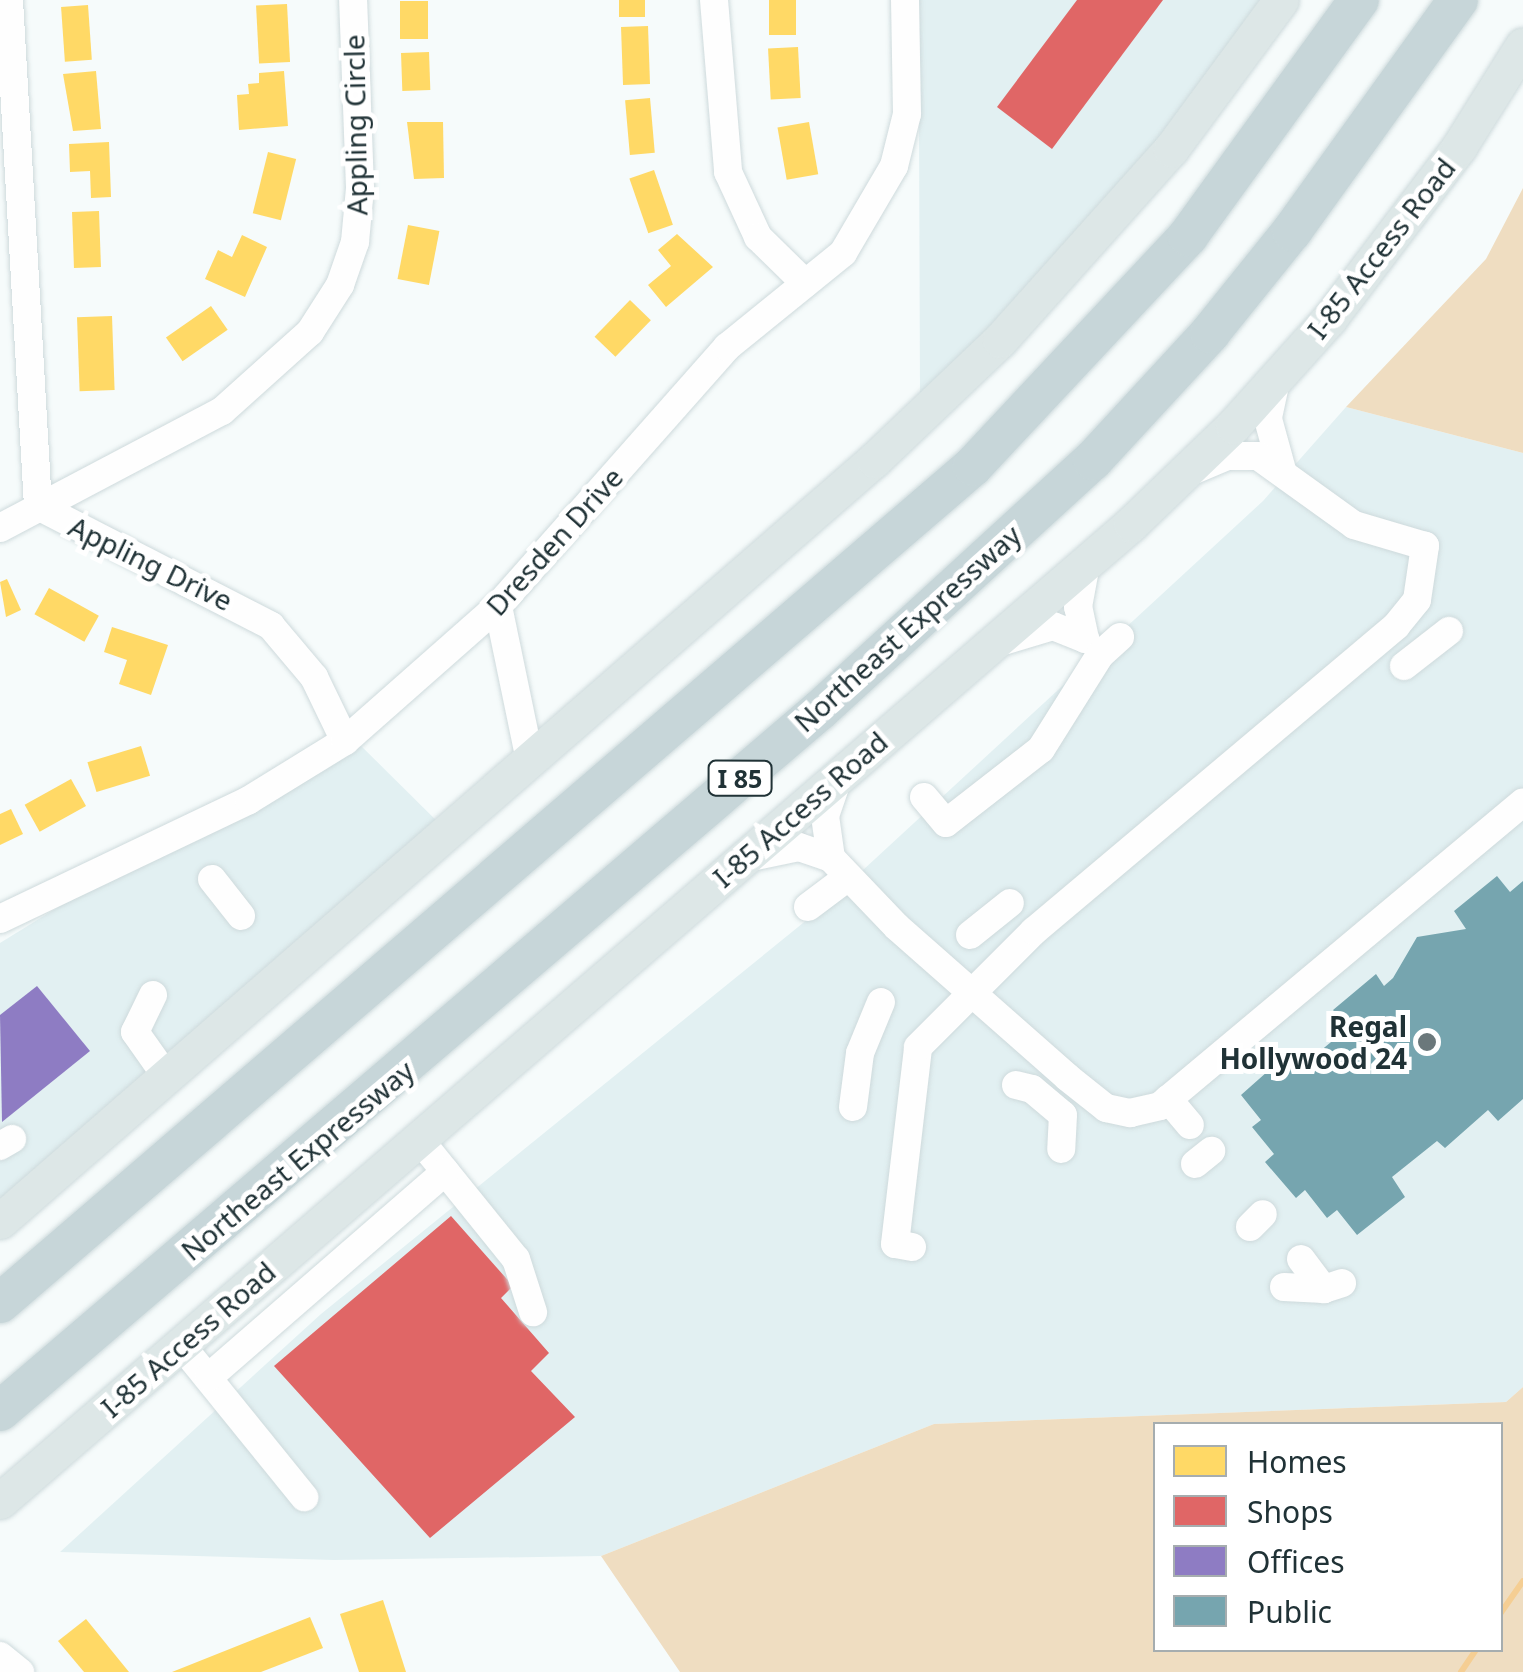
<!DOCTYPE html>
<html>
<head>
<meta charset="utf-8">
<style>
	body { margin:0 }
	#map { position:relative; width:1523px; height:1672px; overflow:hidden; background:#f6fbfb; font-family:"Noto Sans",sans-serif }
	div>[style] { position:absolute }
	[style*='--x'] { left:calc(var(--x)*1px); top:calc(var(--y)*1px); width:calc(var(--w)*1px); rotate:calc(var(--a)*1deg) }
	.built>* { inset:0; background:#e2f0f2 }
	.green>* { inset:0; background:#efddc1 }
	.homes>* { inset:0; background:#ffd966; transform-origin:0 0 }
	.shops>* { inset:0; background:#e06666 }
	.offices>* { inset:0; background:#8e7cc3 }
	.public>* { inset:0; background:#76a5af }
	.stream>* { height:6px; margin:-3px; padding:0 3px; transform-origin:3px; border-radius:3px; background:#f5ce93 }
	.roads { filter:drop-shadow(0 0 2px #cedadc) drop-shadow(0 0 2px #cedadc) }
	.minor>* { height:28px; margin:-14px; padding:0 14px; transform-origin:14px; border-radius:14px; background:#fefefe }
	.major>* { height:35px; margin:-17.5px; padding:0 17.5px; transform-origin:17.5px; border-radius:17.5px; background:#dde7e7 }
	.highway>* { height:40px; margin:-20px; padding:0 20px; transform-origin:20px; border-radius:20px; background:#c7d6d9 }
	.dots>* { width:28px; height:28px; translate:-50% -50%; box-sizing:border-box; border:5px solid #fff; border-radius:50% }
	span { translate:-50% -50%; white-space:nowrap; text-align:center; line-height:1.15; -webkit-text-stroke:10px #fff; paint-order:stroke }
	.shield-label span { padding:2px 8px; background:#fff; border:2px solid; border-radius:8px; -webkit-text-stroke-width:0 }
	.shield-label { font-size:25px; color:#203236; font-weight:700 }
	.street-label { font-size:28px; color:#203236 }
	.poi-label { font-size:28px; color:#203236; font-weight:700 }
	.right { translate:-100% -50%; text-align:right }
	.legend { position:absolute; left:1153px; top:1422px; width:350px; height:230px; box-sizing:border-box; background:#fff; border:2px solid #a6adaf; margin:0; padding:12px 18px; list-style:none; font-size:30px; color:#203236 }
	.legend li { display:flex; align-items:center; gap:20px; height:50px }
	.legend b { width:50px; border:2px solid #a6adaf }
</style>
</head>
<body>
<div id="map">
	<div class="built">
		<div style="clip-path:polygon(902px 0,1267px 0,1177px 149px,920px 396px,919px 128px)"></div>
		<div style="clip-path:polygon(1346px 407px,1523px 453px,1523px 1387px,1506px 1402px,934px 1424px,601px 1556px,334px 1560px,60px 1552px,321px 1314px,824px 906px,1263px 501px)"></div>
		<div style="clip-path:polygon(345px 730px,452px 836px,0 1225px,0 943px)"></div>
	</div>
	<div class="green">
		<div style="clip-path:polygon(1523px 188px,1523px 453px,1346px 407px,1486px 259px)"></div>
		<div style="clip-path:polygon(evenodd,1523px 1387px,1523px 1672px,680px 1672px,601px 1556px,934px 1424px,1506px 1402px,1523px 1387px,1156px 1424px,1500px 1424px,1500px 1650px,1156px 1650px,1156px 1424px)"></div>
	</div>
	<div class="homes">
		<div style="left:619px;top:0;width:26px;height:17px"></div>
		<div style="left:769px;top:0;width:27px;height:35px"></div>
		<div style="left:400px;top:1px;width:28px;height:38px"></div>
		<div style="left:287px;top:4px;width:58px;height:31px;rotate:87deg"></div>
		<div style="left:88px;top:5px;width:55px;height:27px;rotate:86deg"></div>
		<div style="left:648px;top:26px;width:58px;height:27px;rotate:88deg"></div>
		<div style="left:798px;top:47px;width:51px;height:30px;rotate:87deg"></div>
		<div style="left:429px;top:52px;width:38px;height:28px;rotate:88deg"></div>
		<div style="clip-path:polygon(96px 71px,101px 129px,73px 131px,63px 74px)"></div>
		<div style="clip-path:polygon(284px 71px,288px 126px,239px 130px,237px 95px,249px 94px,248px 84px,259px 83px,259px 73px)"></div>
		<div style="left:650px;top:98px;width:55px;height:25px;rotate:85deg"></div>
		<div style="clip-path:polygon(407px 122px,443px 122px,444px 178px,414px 179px)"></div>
		<div style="left:809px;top:122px;width:53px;height:32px;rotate:80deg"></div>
		<div style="clip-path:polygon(109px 142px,111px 197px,91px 198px,90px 171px,70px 172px,69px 144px)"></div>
		<div style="left:268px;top:152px;width:29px;height:63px;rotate:14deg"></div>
		<div style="left:654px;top:170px;width:58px;height:26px;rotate:71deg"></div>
		<div style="left:99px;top:211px;width:56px;height:27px;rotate:88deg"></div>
		<div style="left:408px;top:225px;width:32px;height:55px;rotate:11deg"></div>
		<div style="clip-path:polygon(677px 234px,713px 267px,666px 307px,648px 285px,671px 266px,658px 250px)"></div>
		<div style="clip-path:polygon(242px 235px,267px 247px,245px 297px,205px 279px,218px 250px,232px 257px)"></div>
		<div style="left:630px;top:300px;width:29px;height:51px;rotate:44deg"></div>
		<div style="left:211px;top:306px;width:29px;height:55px;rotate:55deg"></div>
		<div style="left:112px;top:316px;width:74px;height:35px;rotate:88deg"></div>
		<div style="clip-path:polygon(7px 579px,21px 610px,6px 617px,0 582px)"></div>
		<div style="left:49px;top:588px;width:57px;height:30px;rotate:29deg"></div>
		<div style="clip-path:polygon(112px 627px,168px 645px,151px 695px,119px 684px,127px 660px,104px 652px)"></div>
		<div style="left:141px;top:746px;width:31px;height:56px;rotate:73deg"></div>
		<div style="left:71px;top:779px;width:31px;height:53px;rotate:61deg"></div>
		<div style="clip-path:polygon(11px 809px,23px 834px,0 845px,0 814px)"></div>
		<div style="clip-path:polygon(383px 1600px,406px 1672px,359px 1672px,340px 1614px)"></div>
		<div style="clip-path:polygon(310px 1617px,323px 1648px,261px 1672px,172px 1672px)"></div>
		<div style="clip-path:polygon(86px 1619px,129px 1672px,84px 1672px,58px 1641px)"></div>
	</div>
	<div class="shops">
		<div style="clip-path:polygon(1077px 0,1163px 0,1052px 149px,997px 107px)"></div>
		<div style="clip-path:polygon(451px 1216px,513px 1286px,501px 1298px,549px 1353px,531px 1371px,575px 1417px,430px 1538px,274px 1366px)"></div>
	</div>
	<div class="offices">
		<div style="clip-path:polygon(37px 986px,90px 1051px,2px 1122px,0 1015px)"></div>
	</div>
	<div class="public">
		<div style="clip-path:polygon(1497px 876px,1510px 892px,1523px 881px,1523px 1099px,1498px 1121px,1488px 1110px,1445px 1148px,1437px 1141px,1392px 1177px,1405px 1197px,1357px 1235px,1337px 1210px,1327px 1218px,1305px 1190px,1296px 1198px,1265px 1162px,1274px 1154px,1252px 1127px,1261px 1120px,1241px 1095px,1284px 1057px,1296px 1071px,1348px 1028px,1333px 1010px,1376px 974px,1384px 986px,1393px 978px,1417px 937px,1466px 929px,1454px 911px)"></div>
	</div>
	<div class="stream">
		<div style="--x:1500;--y:1614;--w:40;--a:-55.1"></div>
		<div style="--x:1461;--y:1672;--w:27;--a:-56"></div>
	</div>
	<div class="roads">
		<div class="minor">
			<div style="--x:9;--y:0;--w:507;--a:86.72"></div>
			<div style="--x:38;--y:506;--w:262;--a:27.2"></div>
			<div style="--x:271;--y:626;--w:67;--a:49.9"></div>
			<div style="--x:314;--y:677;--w:71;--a:64.2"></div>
			<div style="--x:714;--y:0;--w:173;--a:85.3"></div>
			<div style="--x:728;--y:172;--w:72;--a:65.2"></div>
			<div style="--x:758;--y:237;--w:66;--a:44.4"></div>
			<div style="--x:1276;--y:380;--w:40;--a:102"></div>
			<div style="--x:1268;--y:419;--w:53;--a:74.6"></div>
			<div style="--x:0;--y:528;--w:251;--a:-27.8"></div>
			<div style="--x:222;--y:411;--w:118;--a:-41.9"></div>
			<div style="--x:310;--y:332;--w:56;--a:-57.4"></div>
			<div style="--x:340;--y:285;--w:46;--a:-70.8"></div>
			<div style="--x:355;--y:242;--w:54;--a:-84.7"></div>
			<div style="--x:360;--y:188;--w:188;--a:-92.1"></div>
			<div style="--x:498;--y:606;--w:157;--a:78.3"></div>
			<div style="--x:1085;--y:639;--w:33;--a:-102"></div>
			<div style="--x:1078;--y:607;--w:44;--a:-79.5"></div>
			<div style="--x:1003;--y:641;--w:52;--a:-16.7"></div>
			<div style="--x:1053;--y:626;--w:35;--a:22"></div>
			<div style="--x:1404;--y:666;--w:57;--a:-37.9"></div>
			<div style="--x:924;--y:797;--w:34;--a:50"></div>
			<div style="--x:946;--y:823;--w:120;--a:-37.9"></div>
			<div style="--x:1041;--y:749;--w:111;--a:-57.9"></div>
			<div style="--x:1100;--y:655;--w:27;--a:-42"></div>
			<div style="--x:746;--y:858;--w:54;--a:-11.7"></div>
			<div style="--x:799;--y:847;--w:34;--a:19"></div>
			<div style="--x:831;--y:858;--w:95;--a:46.3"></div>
			<div style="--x:897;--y:927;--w:227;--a:41.4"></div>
			<div style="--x:1067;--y:1077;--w:50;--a:38.5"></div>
			<div style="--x:1106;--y:1108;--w:25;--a:12"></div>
			<div style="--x:1130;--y:1113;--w:31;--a:-13"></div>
			<div style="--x:1160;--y:1106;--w:473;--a:-39.9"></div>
			<div style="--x:831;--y:858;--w:42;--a:-98.1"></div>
			<div style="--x:825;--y:816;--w:40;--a:-71.1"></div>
			<div style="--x:212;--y:879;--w:47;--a:51.9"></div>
			<div style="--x:808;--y:907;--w:50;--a:-36.9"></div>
			<div style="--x:0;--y:919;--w:276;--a:-25.5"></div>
			<div style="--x:249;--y:800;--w:113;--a:-31.6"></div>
			<div style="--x:345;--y:741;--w:204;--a:-41.4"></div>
			<div style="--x:498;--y:606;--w:346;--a:-48.5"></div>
			<div style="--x:727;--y:347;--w:149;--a:-39"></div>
			<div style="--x:843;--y:253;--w:101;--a:-59.6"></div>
			<div style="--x:894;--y:166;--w:54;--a:-76"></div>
			<div style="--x:907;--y:114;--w:114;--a:-91"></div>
			<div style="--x:970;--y:935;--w:51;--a:-38.7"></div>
			<div style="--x:153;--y:995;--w:41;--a:115.9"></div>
			<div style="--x:135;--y:1032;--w:54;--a:54.8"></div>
			<div style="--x:1016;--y:1085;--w:16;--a:14"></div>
			<div style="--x:1032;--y:1089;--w:40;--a:40"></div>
			<div style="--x:1063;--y:1115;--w:34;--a:93"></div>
			<div style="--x:1168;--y:1099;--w:34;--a:50"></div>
			<div style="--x:853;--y:1107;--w:54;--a:-82.6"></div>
			<div style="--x:860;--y:1053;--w:55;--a:-67.6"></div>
			<div style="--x:419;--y:1139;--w:154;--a:51.1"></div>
			<div style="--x:516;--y:1259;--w:56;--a:72.2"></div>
			<div style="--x:0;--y:1146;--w:14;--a:-30"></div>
			<div style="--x:1195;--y:1164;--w:21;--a:-39"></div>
			<div style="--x:1250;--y:1227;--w:18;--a:-45"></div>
			<div style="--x:912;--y:1247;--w:17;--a:-170"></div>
			<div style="--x:895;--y:1244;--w:198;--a:-83.3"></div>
			<div style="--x:918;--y:1047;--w:164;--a:-45"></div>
			<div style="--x:1034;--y:931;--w:473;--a:-40.1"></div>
			<div style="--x:1396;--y:626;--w:33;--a:-51"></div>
			<div style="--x:1417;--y:600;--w:55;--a:-81.6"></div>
			<div style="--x:1425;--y:546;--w:74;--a:-163.5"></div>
			<div style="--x:1354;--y:525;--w:118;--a:-144.3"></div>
			<div style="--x:1258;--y:456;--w:31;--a:180"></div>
			<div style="--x:1227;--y:456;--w:38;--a:157"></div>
			<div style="--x:1301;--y:1259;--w:38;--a:53"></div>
			<div style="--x:1284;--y:1287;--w:40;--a:2.9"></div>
			<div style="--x:1324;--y:1289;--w:19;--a:-18"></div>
			<div style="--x:181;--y:1345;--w:196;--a:51"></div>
			<div style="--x:209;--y:1377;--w:313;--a:-41"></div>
			<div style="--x:0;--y:1656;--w:26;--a:39"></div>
		</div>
		<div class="major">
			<div style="--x:0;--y:1221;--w:1159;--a:-41.05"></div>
			<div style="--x:874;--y:460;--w:174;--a:-43.6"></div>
			<div style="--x:1000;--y:340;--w:256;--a:-48.2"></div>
			<div style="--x:1171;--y:149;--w:185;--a:-53.6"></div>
			<div style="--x:0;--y:1501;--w:1495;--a:-40.82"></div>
			<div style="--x:1131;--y:524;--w:141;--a:-43.9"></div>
			<div style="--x:1233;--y:426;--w:144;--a:-48.1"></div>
			<div style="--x:1329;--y:319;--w:216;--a:-52.9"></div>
			<div style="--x:1459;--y:147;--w:120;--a:-57.9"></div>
		</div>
		<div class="highway">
			<div style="--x:0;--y:1303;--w:1283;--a:-40.7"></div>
			<div style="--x:973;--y:466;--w:315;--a:-46.9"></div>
			<div style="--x:1188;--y:236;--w:291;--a:-54.1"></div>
			<div style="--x:0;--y:1411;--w:1079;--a:-40.53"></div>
			<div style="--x:820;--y:710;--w:370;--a:-42.5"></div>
			<div style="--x:1093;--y:460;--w:173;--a:-47.3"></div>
			<div style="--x:1210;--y:333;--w:131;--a:-51.2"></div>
			<div style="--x:1292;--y:231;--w:284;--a:-54.3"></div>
		</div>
	</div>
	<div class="dots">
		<div style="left:1427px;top:1042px;background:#6b787b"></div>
	</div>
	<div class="shield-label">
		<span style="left:740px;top:778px">I 85</span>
	</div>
	<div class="street-label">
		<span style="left:355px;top:125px;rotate:-91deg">Appling Circle</span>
		<span style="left:1381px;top:248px;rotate:-52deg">I-85 Access Road</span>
		<span style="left:554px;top:541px;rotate:-48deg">Dresden Drive</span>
		<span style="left:151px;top:563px;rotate:26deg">Appling Drive</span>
		<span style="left:907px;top:628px;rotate:-42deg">Northeast Expressway</span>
		<span style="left:800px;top:809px;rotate:-41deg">I-85 Access Road</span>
		<span style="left:297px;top:1160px;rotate:-40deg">Northeast Expressway</span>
		<span style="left:188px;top:1339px;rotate:-41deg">I-85 Access Road</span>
	</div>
	<div class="poi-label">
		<span class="right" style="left:1407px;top:1042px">Regal<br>Hollywood 24</span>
	</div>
	<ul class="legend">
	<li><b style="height:28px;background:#ffd966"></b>Homes</li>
	<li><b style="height:28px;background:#e06666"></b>Shops</li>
	<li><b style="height:28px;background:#8e7cc3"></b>Offices</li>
	<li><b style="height:28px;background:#76a5af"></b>Public</li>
	</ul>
</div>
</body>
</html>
